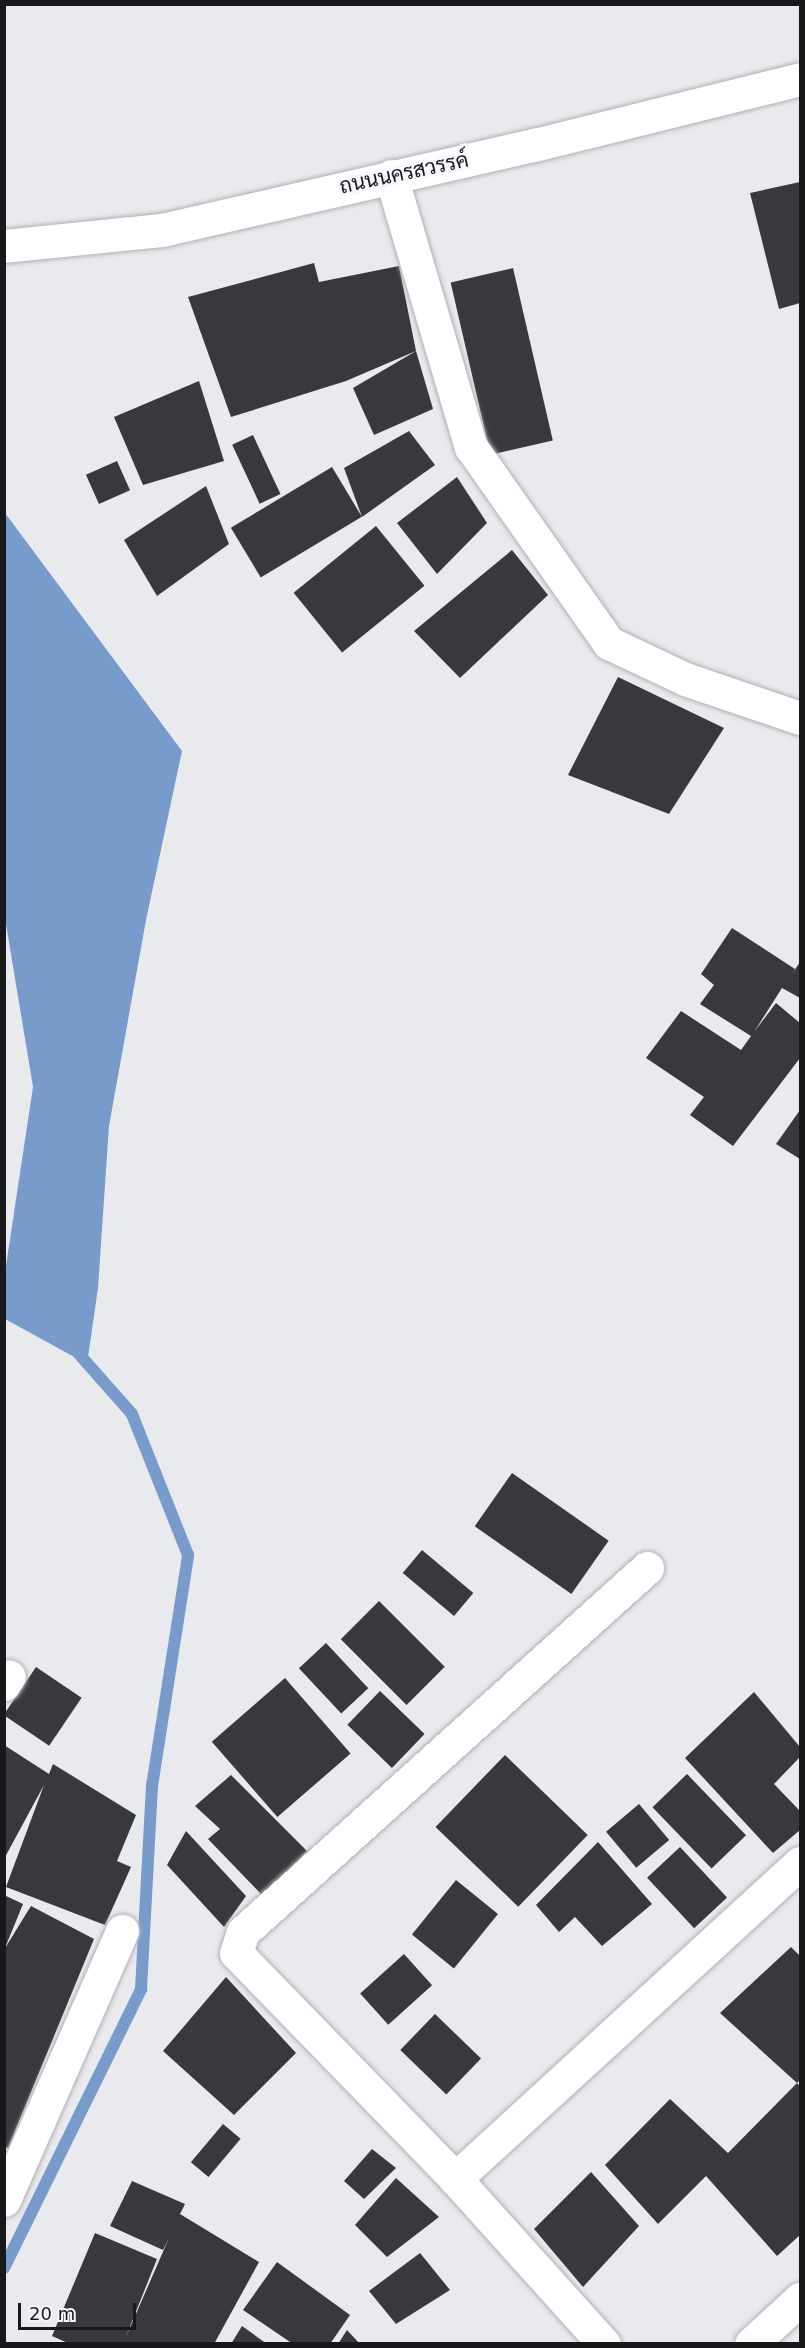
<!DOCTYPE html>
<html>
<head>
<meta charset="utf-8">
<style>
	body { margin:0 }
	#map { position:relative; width:805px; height:2348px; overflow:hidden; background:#e9eaee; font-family:"DejaVu Sans",Sarabun,sans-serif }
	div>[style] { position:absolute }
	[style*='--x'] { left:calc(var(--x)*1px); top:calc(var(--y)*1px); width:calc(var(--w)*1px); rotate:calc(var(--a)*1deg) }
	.water>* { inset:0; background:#789bcb }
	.stream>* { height:12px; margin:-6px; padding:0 6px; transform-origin:6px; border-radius:6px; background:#789bcb }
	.building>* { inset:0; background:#38393d; transform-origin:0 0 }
	.roads { filter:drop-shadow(0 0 2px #afb0b4) drop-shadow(0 0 2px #afb0b4) }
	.street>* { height:33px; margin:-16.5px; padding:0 16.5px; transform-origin:16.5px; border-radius:16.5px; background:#fff }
	.primary>* { height:33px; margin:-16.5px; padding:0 16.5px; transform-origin:16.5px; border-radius:16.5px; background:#fff }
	span { translate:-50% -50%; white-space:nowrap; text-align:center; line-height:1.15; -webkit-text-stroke:6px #f6f7fc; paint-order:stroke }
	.street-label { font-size:21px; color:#18181a }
	.frame { position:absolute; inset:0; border:6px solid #18181a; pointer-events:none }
	.scale { position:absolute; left:18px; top:2303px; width:118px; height:27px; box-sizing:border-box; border:3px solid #18181a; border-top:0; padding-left:8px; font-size:18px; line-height:21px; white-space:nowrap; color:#18181a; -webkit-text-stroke:4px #f6f7fc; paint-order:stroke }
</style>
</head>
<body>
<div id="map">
	<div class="water">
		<div style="clip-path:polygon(5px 513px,182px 751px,146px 920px,109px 1126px,98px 1288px,87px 1364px,5px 1319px,5px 1272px,33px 1087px,5px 918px)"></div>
	</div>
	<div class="stream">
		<div style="--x:4;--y:2268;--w:311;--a:-63.8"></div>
		<div style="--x:141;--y:1989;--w:203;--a:-86.9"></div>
		<div style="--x:152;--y:1786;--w:234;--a:-81.1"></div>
		<div style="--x:188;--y:1555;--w:152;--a:-111.7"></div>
		<div style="--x:132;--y:1414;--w:81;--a:-131.5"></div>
	</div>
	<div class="building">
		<div style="clip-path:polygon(800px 182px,800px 303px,779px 309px,750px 193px)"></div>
		<div style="clip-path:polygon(314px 263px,319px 282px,399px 266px,416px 351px,346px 381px,231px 417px,188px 297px)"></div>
		<div style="left:513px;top:268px;width:177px;height:64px;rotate:77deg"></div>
		<div style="clip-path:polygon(416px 351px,433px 409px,374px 435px,353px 388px)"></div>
		<div style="clip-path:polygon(199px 381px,224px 461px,143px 485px,114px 417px)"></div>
		<div style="clip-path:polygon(409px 431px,435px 465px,362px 517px,344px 468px)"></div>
		<div style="left:253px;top:435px;width:65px;height:23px;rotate:65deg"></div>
		<div style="left:117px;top:461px;width:32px;height:34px;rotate:66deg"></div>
		<div style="left:332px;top:467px;width:58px;height:118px;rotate:59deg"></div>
		<div style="clip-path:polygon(457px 477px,487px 523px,437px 574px,397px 523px)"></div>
		<div style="clip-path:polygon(206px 486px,229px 544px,157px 596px,124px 540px)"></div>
		<div style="left:376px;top:526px;width:77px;height:106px;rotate:51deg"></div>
		<div style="clip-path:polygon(512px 550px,548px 595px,460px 678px,414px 631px)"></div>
		<div style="clip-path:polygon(618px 677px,724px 728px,669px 814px,568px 775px)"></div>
		<div style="clip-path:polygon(732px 928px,795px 969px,792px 974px,800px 962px,800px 998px,782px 988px,754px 1032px,776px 1003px,800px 1023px,800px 1058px,733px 1146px,690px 1115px,704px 1097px,646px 1058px,681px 1011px,741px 1050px,751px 1036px,700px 1004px,714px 985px,701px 974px)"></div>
		<div style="clip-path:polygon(800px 1110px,800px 1159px,776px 1144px)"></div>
		<div style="left:512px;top:1473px;width:118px;height:65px;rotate:35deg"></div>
		<div style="left:422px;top:1550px;width:67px;height:30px;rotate:40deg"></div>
		<div style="left:379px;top:1601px;width:93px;height:54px;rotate:45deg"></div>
		<div style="left:326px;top:1643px;width:62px;height:37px;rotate:47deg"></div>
		<div style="left:36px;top:1667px;width:55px;height:58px;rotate:34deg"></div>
		<div style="left:285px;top:1678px;width:100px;height:97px;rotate:49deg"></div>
		<div style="left:380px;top:1691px;width:62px;height:47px;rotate:44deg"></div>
		<div style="clip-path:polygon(754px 1692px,800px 1747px,800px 1757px,774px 1784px,800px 1811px,800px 1830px,773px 1853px,685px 1758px)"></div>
		<div style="clip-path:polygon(4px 1745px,49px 1774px,53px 1764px,136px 1815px,117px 1861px,131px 1867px,105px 1925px,6px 1887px,44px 1785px,4px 1859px)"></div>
		<div style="left:505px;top:1755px;width:115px;height:100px;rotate:44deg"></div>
		<div style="left:687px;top:1774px;width:85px;height:48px;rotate:46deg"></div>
		<div style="clip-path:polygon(231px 1775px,307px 1851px,263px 1896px,208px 1839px,220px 1829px,195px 1806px)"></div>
		<div style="left:639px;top:1804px;width:47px;height:43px;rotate:50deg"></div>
		<div style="clip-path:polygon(186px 1831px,246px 1896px,224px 1927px,167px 1865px)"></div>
		<div style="clip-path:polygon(598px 1842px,652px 1904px,602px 1946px,575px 1917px,559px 1932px,536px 1905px)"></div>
		<div style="left:680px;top:1847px;width:69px;height:45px;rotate:47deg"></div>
		<div style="left:456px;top:1880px;width:54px;height:70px;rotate:39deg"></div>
		<div style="clip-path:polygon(4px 1895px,23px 1904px,5px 1948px,31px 1906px,94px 1939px,8px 2148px,4px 2147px)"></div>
		<div style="clip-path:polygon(791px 1947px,800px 1956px,800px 2080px,797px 2083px,720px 2013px)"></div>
		<div style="left:404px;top:1954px;width:42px;height:59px;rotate:48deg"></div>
		<div style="clip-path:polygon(226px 1977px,296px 2053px,234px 2115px,163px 2051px)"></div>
		<div style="left:435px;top:2014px;width:64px;height:50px;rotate:44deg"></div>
		<div style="clip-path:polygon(797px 2083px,800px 2086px,800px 2235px,777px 2256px,706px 2176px,658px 2224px,605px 2165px,670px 2099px,728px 2153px)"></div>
		<div style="left:223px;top:2124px;width:23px;height:50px;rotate:40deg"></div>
		<div style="clip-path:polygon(372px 2149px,396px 2168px,364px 2199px,344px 2181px)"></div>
		<div style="clip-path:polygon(591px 2172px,639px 2226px,583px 2287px,534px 2229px)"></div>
		<div style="clip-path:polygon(396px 2178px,439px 2217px,387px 2257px,355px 2225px)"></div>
		<div style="clip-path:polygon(132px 2181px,185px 2204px,180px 2214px,259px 2262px,214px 2344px,70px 2344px,52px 2336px,95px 2233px,157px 2259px,125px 2339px,169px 2238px,163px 2250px,110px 2226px)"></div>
		<div style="clip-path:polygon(420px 2253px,450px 2290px,396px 2324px,369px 2291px)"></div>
		<div style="clip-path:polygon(277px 2262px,350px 2315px,330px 2344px,293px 2344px,243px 2310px)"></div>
		<div style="clip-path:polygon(242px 2326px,267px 2344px,231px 2344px)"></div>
		<div style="clip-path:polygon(347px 2330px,360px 2344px,338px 2344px)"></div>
	</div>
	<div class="roads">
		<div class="street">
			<div style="--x:391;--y:176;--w:283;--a:73.6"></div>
			<div style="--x:471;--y:447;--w:240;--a:54.9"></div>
			<div style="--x:609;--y:643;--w:84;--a:25.3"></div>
			<div style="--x:685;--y:679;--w:121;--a:18.7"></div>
			<div style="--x:4;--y:1684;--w:9;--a:-58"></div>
			<div style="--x:455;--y:2179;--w:468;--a:-42.5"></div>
			<div style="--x:4;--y:2200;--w:294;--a:-66.3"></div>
			<div style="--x:604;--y:2344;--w:232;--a:-132"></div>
			<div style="--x:449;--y:2172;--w:305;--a:-134.2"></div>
			<div style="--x:236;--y:1953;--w:22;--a:-72"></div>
			<div style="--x:243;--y:1932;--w:544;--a:-42.02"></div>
			<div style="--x:751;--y:2344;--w:67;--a:-42.6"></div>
		</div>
		<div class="primary">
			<div style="--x:4;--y:246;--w:159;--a:-5.8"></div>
			<div style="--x:162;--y:230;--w:382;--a:-12.9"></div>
			<div style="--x:534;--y:145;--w:274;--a:-13.9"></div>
		</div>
	</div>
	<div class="street-label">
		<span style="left:404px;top:173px;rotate:-12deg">ถนนนครสวรรค์</span>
	</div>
	<div class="frame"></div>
	<div class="scale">20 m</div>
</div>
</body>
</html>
